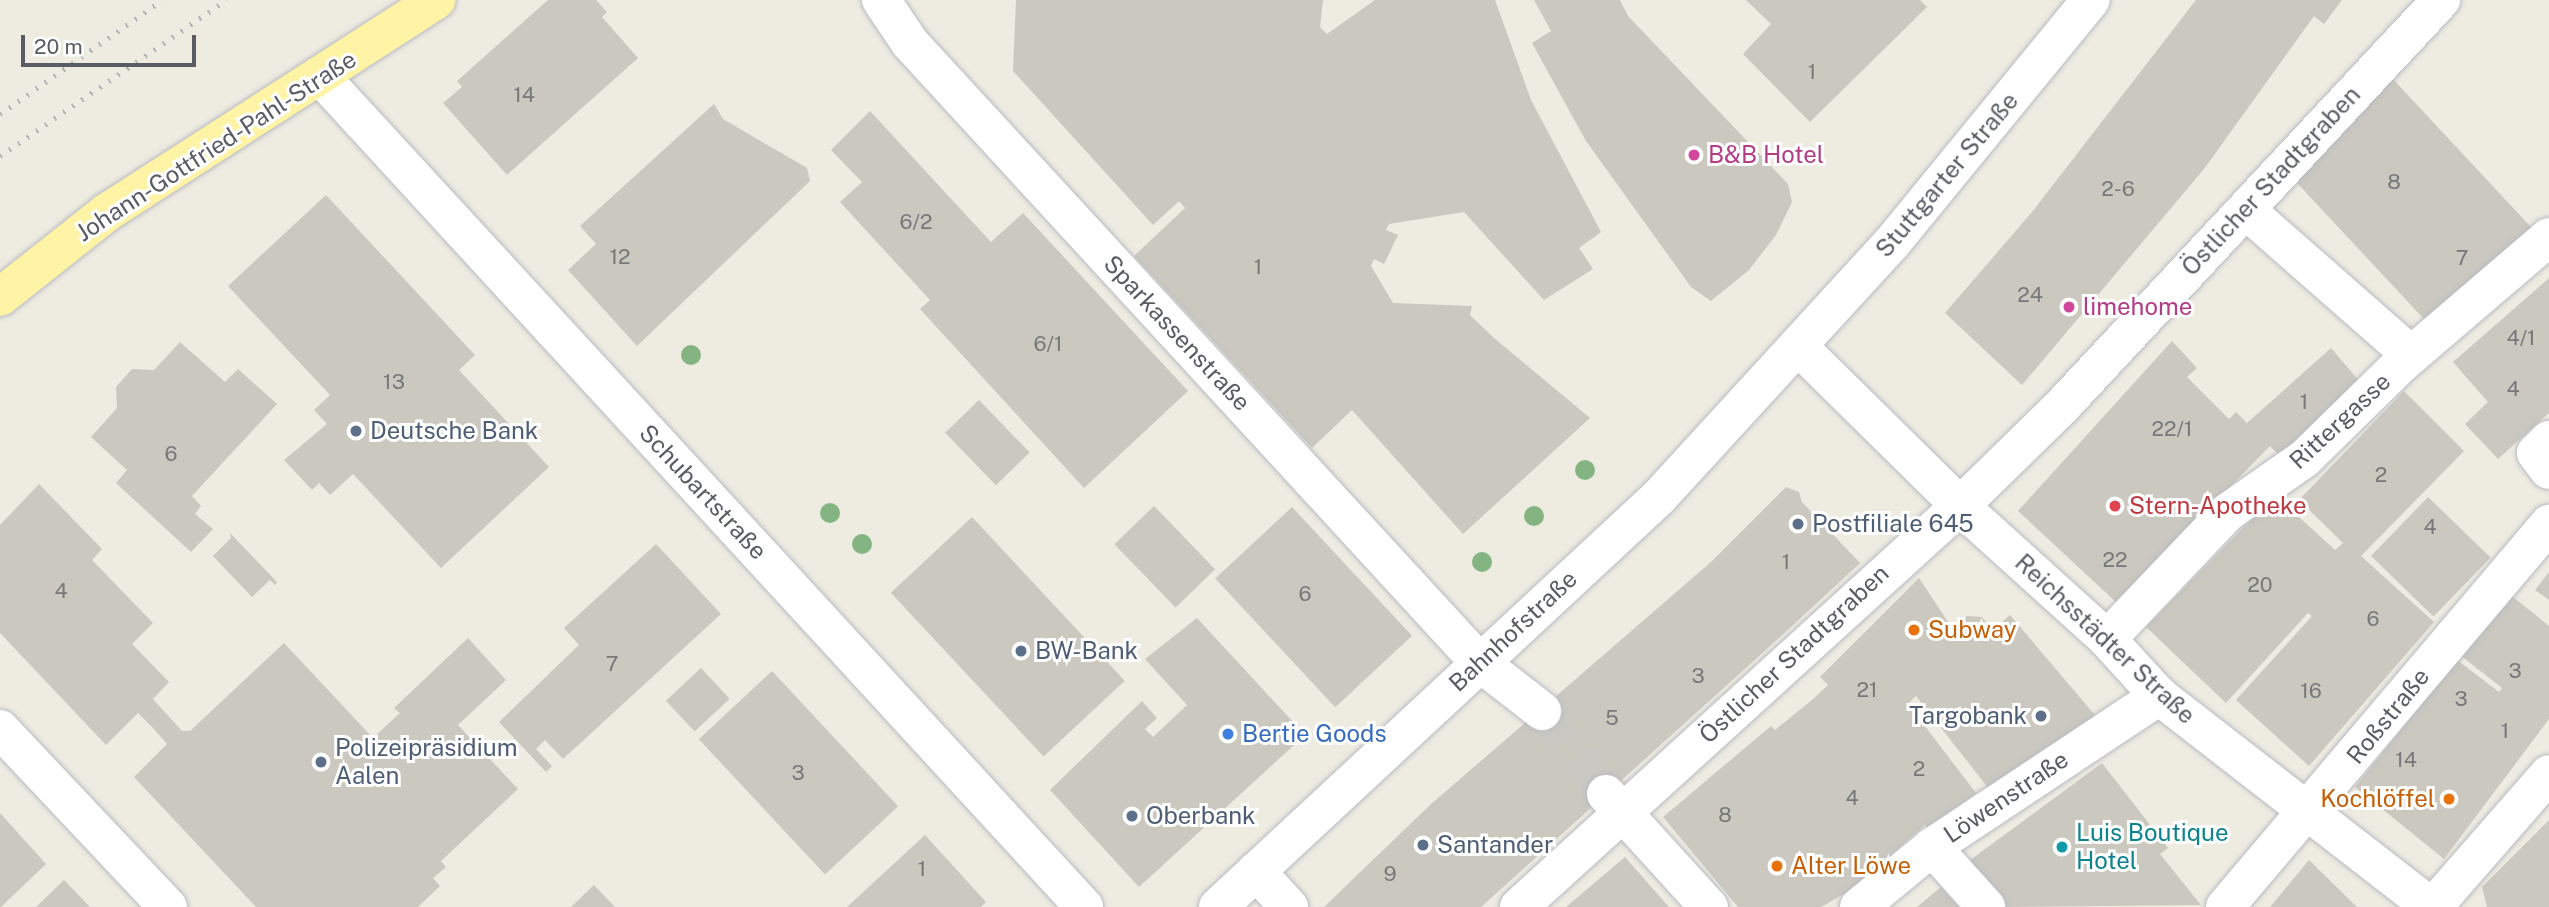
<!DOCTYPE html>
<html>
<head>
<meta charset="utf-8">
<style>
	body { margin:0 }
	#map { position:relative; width:2549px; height:907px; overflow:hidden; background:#eeebe1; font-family:"Public Sans",sans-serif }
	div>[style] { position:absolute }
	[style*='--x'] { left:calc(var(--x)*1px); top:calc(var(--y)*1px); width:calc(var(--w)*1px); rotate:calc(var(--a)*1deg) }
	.building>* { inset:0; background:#cbc8c0; transform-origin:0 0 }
	.minor-tunnel>* { height:38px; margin-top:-19px; transform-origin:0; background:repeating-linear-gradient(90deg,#c9c8c2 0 38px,transparent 0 57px) }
	.roads { filter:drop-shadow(0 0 2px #b9bbc1) drop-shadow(0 0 2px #b9bbc1) }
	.minor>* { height:38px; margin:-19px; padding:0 19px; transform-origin:19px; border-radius:19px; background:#fff }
	.major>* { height:38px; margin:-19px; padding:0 19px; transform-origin:19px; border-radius:19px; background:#fff3a5 }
	.rail>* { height:5px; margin-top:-2.5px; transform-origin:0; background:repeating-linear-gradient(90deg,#b3b4b4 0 2px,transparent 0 11px) }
	.trees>* { width:20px; height:20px; margin:-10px; border-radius:50%; background:#84b482 }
	.dots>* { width:19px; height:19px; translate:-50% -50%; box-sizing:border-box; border:4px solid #fff; border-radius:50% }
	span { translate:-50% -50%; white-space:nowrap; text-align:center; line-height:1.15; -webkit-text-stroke:6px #fff; paint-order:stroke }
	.number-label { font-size:21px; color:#76787a }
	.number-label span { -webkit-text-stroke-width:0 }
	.street-label { font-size:24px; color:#595d63 }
	.hotel-label { font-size:24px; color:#b23c85 }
	.left { translate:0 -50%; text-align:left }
	.service-label { font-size:24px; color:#4e5e75 }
	.right { translate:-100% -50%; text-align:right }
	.health-label { font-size:24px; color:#be3a42 }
	.food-label { font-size:24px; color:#c56008 }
	.shop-label { font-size:24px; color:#366cbe }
	.culture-label { font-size:24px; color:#0d838f }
	.scale { position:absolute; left:21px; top:35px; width:175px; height:32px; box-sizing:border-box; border:4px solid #595d63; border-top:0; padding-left:9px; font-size:21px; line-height:24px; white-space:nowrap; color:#595d63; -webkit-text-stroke:5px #fff; paint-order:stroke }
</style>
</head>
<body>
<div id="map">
	<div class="building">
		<div style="clip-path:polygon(548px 0,596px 0,607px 12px,602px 17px,638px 58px,507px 175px,443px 103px,462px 87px,457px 81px)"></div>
		<div style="clip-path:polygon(1016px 0,1323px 0,1320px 27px,1327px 34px,1375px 0,1495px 0,1531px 100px,1601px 232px,1579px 248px,1593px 269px,1544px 300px,1464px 212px,1389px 224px,1386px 230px,1398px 235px,1384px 264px,1374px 259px,1371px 266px,1393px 303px,1472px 306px,1470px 315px,1494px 338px,1590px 418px,1463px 534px,1352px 410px,1312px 448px,1134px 256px,1185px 208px,1179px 201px,1153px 225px,1013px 71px)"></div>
		<div style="clip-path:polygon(1534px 0,1620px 0,1628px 16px,1788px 184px,1792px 202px,1776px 235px,1749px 270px,1711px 301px,1691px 287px,1586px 141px,1532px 43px,1551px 31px)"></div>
		<div style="clip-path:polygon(1746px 0,1920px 0,1927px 7px,1810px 122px,1743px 54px,1771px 24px)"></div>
		<div style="clip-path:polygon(2196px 0,2342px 0,2324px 24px,2314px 16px,2204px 169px,2022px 385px,1945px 313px,2032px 212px)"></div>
		<div style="left:2392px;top:78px;width:205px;height:141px;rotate:47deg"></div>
		<div style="clip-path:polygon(714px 104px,723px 119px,807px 168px,810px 181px,637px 346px,568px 270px,596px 244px,580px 226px)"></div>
		<div style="clip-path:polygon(870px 111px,991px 242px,1023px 213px,1188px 391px,1084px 488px,920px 309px,930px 300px,840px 202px,862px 182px,831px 150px)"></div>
		<div style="clip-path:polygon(326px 195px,475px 355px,459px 370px,549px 467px,441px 568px,353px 474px,330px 495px,319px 483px,312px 490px,284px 460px,327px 424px,314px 410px,330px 395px,228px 286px)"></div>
		<div style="clip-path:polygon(2549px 278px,2549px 413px,2498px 459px,2465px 424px,2488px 402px,2453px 362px)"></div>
		<div style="clip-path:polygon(2172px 341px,2197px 368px,2187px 377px,2229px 419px,2236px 412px,2247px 423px,2331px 348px,2360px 382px,2280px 456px,2270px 446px,2117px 603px,2018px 511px)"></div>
		<div style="clip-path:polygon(180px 342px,225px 382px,238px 369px,277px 404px,192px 496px,201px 506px,195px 514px,213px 529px,191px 552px,116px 483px,127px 470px,91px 437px,117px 408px,116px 387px,132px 369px,154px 370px)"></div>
		<div style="clip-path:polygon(2404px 391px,2464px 451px,2361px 556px,2434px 622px,2309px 766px,2236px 700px,2312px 616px,2308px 613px,2226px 703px,2146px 627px,2275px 495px,2335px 550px,2343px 543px,2299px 500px)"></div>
		<div style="left:979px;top:400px;width:73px;height:47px;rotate:46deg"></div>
		<div style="clip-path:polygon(39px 484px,102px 549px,92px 560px,153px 623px,132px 644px,169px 682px,153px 699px,182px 731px,190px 731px,284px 643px,373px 738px,400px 713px,394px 708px,468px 638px,506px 680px,458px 725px,518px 789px,441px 861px,446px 867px,433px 878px,440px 886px,418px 907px,256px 907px,134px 777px,167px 744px,154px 729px,138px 713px,106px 745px,0 633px,0 525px)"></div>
		<div style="clip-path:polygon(1786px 487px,1799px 492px,1802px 502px,1860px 563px,1779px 638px,1481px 907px,1324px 907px,1430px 805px,1711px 562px)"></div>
		<div style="left:2428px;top:497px;width:87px;height:82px;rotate:44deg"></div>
		<div style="left:1154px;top:506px;width:88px;height:55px;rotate:46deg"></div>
		<div style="left:1292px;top:507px;width:176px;height:105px;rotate:47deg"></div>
		<div style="left:972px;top:517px;width:224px;height:111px;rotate:47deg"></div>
		<div style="clip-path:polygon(230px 533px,277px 582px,275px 585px,270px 580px,252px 597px,213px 556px,231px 538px)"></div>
		<div style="clip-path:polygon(656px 544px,721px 614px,563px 759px,545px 740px,536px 749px,552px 766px,546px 772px,499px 722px,579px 645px,564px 628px)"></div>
		<div style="clip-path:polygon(2549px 572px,2549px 600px,2535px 590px)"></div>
		<div style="clip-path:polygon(1919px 578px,1952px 628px,1967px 616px,1982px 617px,1993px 630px,2010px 615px,2100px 721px,1993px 794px,1916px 696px,1908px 704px,1976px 793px,1960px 805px,1958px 819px,1928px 829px,1925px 825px,1851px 890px,1821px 907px,1738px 907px,1663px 817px,1771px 726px,1775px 730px,1812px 700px,1828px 685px,1820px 677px)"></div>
		<div style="clip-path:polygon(2508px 593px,2549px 626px,2549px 719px,2444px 859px,2355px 787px,2457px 660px,2499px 692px,2502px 688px,2460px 655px)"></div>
		<div style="clip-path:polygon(1197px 618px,1305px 735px,1139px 887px,1050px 790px,1142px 701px,1157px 718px,1145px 729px,1153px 737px,1187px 705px,1145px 659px)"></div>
		<div style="left:701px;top:668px;width:42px;height:48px;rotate:47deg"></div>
		<div style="left:772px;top:671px;width:185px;height:100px;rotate:47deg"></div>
		<div style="clip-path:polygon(2102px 763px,2168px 848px,2160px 854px,2201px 905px,2002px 907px,1966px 863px)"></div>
		<div style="clip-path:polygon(0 813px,46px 864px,1px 907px,0 907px)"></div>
		<div style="clip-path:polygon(2549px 820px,2549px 907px,2487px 907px,2482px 887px)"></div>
		<div style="clip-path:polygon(925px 835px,986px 902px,981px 907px,847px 907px)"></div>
		<div style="clip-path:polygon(1625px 857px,1669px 907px,1566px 907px)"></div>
		<div style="clip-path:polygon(2309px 860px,2357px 907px,2270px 907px)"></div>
		<div style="clip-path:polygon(64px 880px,90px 907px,36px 907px)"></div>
		<div style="clip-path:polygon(594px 885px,615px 907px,571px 907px)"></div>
		<div style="clip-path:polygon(1941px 887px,1959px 907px,1917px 907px)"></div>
	</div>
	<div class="minor-tunnel">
		<div style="--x:1542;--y:711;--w:105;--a:52.4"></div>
	</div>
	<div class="roads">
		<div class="minor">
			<div style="--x:881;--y:0;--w:52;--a:56"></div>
			<div style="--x:910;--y:43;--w:841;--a:47.41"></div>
			<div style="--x:1479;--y:662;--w:80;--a:37.9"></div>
			<div style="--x:322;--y:78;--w:1126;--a:47.41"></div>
			<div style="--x:2246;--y:210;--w:220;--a:41.3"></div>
			<div style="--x:1799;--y:347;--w:226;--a:44.6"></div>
			<div style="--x:1960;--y:506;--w:198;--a:42.1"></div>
			<div style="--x:2107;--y:639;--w:77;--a:47.6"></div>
			<div style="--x:2159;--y:696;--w:344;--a:37.8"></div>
			<div style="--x:2549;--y:440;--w:18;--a:135"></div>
			<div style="--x:2536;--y:453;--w:21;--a:53"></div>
			<div style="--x:2107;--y:639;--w:175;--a:-46.4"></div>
			<div style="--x:2228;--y:512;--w:94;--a:-35"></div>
			<div style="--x:2305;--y:458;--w:134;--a:-44.4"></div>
			<div style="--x:2401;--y:364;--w:195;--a:-40.6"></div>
			<div style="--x:0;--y:729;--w:245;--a:46.7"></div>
			<div style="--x:1606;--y:794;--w:153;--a:47.7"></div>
			<div style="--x:1932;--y:847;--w:81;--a:48"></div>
			<div style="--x:1256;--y:871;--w:49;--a:47.5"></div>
			<div style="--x:1218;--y:907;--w:602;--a:-42.91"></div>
			<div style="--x:1659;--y:497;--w:343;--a:-47.5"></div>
			<div style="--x:1891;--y:244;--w:315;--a:-50.7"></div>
			<div style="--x:1519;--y:907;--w:596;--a:-42.28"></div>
			<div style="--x:1960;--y:506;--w:146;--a:-44.4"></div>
			<div style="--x:2064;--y:404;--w:553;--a:-46.98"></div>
			<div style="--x:1859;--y:907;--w:94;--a:-39.4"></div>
			<div style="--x:1932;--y:847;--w:273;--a:-33.6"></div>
			<div style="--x:2225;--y:907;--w:502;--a:-49.77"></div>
			<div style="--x:2433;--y:907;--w:176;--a:-48.9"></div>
		</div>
		<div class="major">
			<div style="--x:0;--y:297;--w:135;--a:-38.4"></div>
			<div style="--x:106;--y:213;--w:393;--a:-32.8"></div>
		</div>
	</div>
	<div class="rail">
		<div style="--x:0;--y:114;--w:198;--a:-35.1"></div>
		<div style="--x:0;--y:156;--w:275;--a:-34.6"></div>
	</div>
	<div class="trees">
		<div style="left:691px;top:355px"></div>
		<div style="left:1585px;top:470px"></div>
		<div style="left:830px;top:513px"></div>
		<div style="left:1534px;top:516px"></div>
		<div style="left:862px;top:544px"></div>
		<div style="left:1482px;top:562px"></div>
	</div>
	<div class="dots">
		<div style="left:1694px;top:155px;background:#d1479c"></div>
		<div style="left:2069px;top:307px;background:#d1479c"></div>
		<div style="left:356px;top:431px;background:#5c6f8a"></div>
		<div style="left:2115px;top:506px;background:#e0444e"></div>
		<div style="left:1798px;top:524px;background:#5c6f8a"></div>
		<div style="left:1914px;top:630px;background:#e8710a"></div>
		<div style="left:1021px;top:651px;background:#5c6f8a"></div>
		<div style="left:2041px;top:716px;background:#5c6f8a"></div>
		<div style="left:1228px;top:734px;background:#3f7fe0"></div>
		<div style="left:321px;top:762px;background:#5c6f8a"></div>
		<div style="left:2449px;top:799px;background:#e8710a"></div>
		<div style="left:1132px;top:816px;background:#5c6f8a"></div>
		<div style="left:1423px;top:845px;background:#5c6f8a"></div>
		<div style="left:2062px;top:847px;background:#0f9aa8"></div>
		<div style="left:1777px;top:866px;background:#e8710a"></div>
	</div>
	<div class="number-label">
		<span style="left:1812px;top:72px">1</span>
		<span style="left:524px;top:95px">14</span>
		<span style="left:2394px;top:182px">8</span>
		<span style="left:2118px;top:189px">2-6</span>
		<span style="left:916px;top:222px">6/2</span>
		<span style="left:620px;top:257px">12</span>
		<span style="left:2462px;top:258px">7</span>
		<span style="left:1258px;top:267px">1</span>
		<span style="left:2030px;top:295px">24</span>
		<span style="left:2521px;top:338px">4/1</span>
		<span style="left:1048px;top:344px">6/1</span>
		<span style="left:394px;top:382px">13</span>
		<span style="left:2513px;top:389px">4</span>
		<span style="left:2304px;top:402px">1</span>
		<span style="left:2172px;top:429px">22/1</span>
		<span style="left:171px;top:454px">6</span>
		<span style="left:2381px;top:475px">2</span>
		<span style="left:2430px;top:527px">4</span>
		<span style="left:2115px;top:560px">22</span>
		<span style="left:1786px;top:562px">1</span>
		<span style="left:2260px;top:585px">20</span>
		<span style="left:61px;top:591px">4</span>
		<span style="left:1305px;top:594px">6</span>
		<span style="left:2373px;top:619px">6</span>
		<span style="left:612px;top:664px">7</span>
		<span style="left:2515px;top:671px">3</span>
		<span style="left:1698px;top:676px">3</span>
		<span style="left:1867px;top:690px">21</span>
		<span style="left:2311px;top:691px">16</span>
		<span style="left:2461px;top:699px">3</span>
		<span style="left:1612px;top:718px">5</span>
		<span style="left:2505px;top:731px">1</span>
		<span style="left:2406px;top:760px">14</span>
		<span style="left:1919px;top:769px">2</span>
		<span style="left:798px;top:773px">3</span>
		<span style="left:1852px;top:798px">4</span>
		<span style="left:1725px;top:815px">8</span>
		<span style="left:922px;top:869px">1</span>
		<span style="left:1390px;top:874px">9</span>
	</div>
	<div class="street-label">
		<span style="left:216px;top:146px;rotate:-33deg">Johann-Gottfried-Pahl-Straße</span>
		<span style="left:1947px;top:175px;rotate:-50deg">Stuttgarter Straße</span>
		<span style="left:2271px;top:181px;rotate:-47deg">Östlicher Stadtgraben</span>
		<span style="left:1177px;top:333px;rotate:47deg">Sparkassenstraße</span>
		<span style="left:2340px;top:421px;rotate:-43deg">Rittergasse</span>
		<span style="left:703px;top:492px;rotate:47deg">Schubartstraße</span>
		<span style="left:1513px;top:631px;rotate:-43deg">Bahnhofstraße</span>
		<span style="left:2105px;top:639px;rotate:43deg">Reichsstädter Straße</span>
		<span style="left:1794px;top:654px;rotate:-43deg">Östlicher Stadtgraben</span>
		<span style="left:2388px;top:716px;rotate:-51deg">Roßstraße</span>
		<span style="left:2006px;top:797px;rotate:-34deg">Löwenstraße</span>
	</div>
	<div class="hotel-label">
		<span class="left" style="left:1708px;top:155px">B&amp;B Hotel</span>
		<span class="left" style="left:2083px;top:307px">limehome</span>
	</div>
	<div class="service-label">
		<span class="left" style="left:370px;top:431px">Deutsche Bank</span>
		<span class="left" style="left:1812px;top:524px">Postfiliale 645</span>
		<span class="left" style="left:1035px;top:651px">BW-Bank</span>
		<span class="right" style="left:2027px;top:716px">Targobank</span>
		<span class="left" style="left:335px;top:762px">Polizeipräsidium<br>Aalen</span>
		<span class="left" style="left:1146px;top:816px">Oberbank</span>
		<span class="left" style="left:1437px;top:845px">Santander</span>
	</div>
	<div class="health-label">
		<span class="left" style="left:2129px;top:506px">Stern-Apotheke</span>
	</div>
	<div class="food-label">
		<span class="left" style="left:1928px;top:630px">Subway</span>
		<span class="right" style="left:2435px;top:799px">Kochlöffel</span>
		<span class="left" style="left:1791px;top:866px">Alter Löwe</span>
	</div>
	<div class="shop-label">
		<span class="left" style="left:1242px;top:734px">Bertie Goods</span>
	</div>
	<div class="culture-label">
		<span class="left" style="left:2076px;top:847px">Luis Boutique<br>Hotel</span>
	</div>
	<div class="scale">20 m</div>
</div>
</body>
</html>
